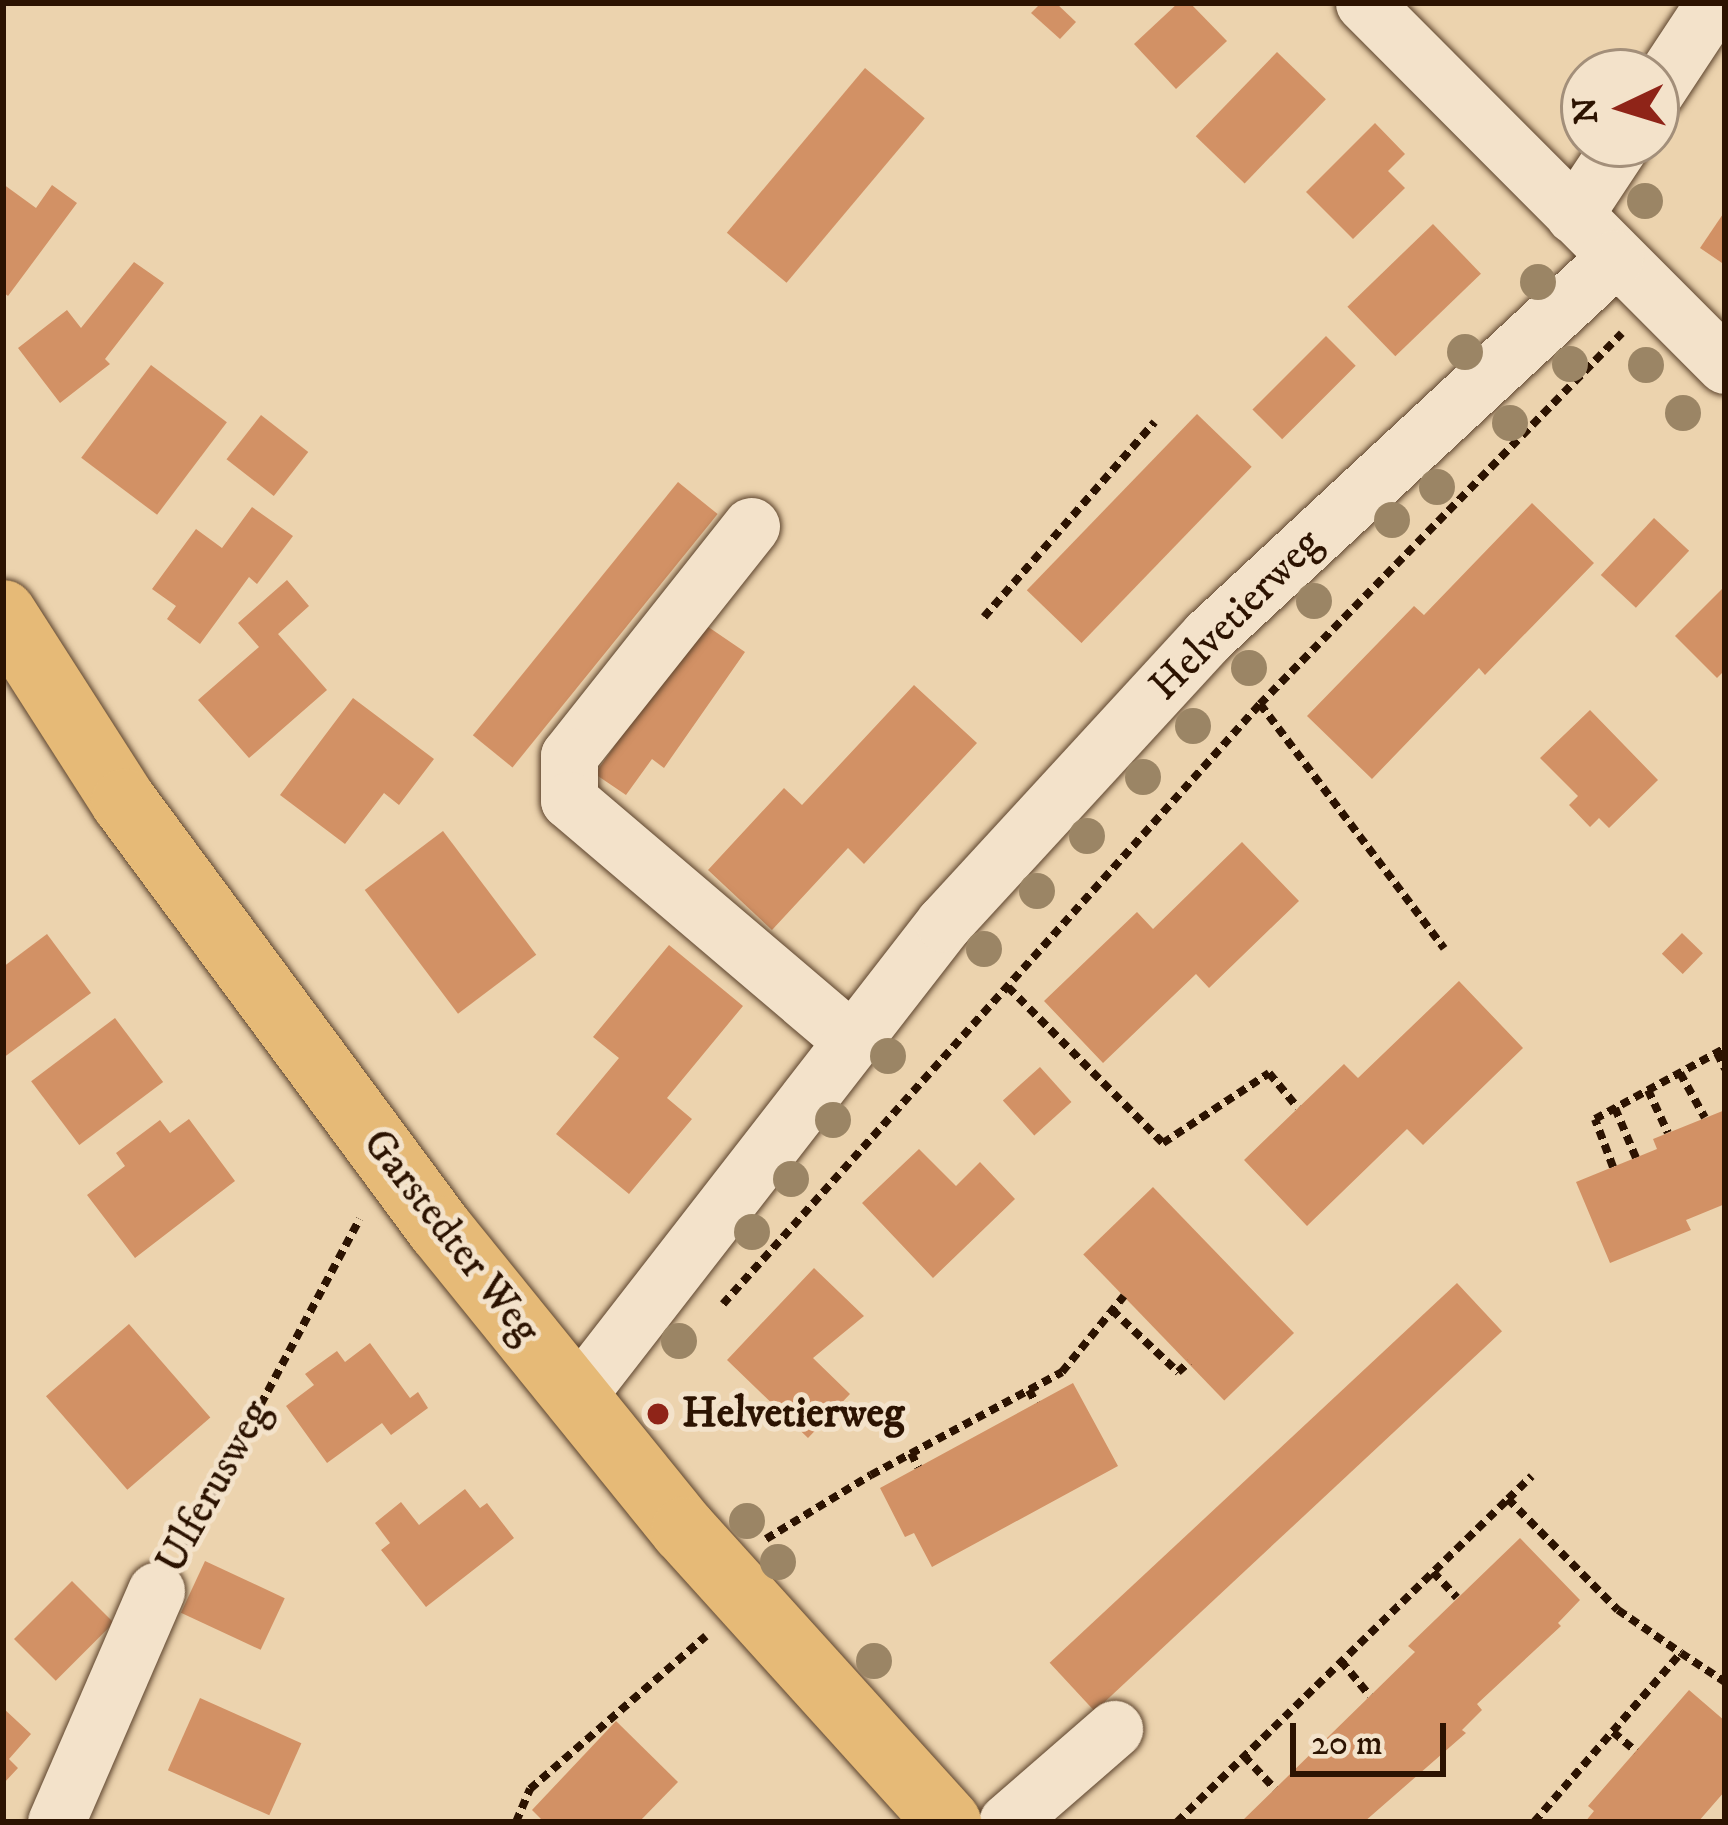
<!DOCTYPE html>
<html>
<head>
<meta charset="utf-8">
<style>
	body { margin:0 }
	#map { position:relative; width:1728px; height:1825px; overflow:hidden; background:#ecd3ae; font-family:"IM FELL DW Pica",serif }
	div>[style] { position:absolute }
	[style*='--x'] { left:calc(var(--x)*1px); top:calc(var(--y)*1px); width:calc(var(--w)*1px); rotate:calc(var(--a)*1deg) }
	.building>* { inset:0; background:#d29165; transform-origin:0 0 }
	.path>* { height:8px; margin-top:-4px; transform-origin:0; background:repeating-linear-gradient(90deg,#2c1301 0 9px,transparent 0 15px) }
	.roads { filter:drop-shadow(0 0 3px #5c432c) drop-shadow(0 0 3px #5c432c) }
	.minor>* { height:57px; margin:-28.5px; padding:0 28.5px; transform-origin:28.5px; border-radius:28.5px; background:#f3e2ca }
	.major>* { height:66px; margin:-33px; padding:0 33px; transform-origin:33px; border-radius:33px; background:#e6ba77 }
	.trees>* { width:36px; height:36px; margin:-18px; border-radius:50%; background:#9b8565 }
	.dots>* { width:33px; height:33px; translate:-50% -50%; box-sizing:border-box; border:6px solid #f3e2ca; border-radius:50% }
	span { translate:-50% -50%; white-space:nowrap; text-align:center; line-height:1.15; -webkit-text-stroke:10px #f3e2ca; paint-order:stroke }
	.street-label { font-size:42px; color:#2c1301 }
	.poi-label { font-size:42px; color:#2c1301; font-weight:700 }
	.left { translate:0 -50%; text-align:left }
	.frame { position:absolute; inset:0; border:6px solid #2c1301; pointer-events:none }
	.north { position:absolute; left:1560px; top:48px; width:120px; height:120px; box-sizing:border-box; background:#f3e2ca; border:3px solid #a38f7a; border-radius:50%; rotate:266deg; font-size:33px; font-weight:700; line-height:48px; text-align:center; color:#2c1301 }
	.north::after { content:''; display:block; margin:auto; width:42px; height:54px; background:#8f2418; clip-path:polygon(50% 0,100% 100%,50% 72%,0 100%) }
	.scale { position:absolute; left:1290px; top:1723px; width:156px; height:54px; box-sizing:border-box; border:6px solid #2c1301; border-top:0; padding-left:15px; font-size:36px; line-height:42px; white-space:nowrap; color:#2c1301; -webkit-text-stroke:9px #f3e2ca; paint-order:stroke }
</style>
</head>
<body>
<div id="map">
	<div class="building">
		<div style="clip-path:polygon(1041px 3px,1056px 3px,1076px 22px,1060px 39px,1031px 13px)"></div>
		<div style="clip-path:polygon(1178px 3px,1190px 3px,1227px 41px,1176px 89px,1134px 44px)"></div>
		<div style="left:1277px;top:52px;width:68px;height:117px;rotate:44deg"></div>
		<div style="left:865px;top:68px;width:78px;height:215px;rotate:40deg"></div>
		<div style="clip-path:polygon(1375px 123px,1405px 154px,1388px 171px,1405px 188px,1353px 239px,1306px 192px)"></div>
		<div style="clip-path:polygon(3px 184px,36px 208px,52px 185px,77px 203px,8px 296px,3px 292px)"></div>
		<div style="clip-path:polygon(1725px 211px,1725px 265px,1700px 248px)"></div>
		<div style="left:1433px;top:224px;width:69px;height:119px;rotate:46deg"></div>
		<div style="clip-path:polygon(134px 262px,164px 283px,105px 359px,110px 364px,60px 403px,18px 348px,67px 310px,81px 328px)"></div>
		<div style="left:1326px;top:336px;width:42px;height:104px;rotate:45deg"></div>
		<div style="left:151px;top:365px;width:95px;height:116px;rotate:37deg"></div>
		<div style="left:1197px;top:414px;width:76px;height:245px;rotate:44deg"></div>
		<div style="left:261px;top:415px;width:60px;height:56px;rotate:38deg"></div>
		<div style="left:678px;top:482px;width:51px;height:326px;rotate:39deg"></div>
		<div style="clip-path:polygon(1532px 503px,1594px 563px,1485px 675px,1479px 668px,1372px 779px,1307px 716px,1414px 606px,1424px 615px)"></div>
		<div style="clip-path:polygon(252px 507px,293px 536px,257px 584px,249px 577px,200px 644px,167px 619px,176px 606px,152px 589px,196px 529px,222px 548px)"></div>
		<div style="left:1654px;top:518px;width:48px;height:78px;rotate:43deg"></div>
		<div style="clip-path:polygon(287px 580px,309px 606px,278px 634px,327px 690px,249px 758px,198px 700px,259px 647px,238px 623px)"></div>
		<div style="clip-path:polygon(1725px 586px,1725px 670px,1717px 678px,1675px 636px)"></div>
		<div style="clip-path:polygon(701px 622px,745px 652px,664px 768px,652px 759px,626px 795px,595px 774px)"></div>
		<div style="clip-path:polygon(914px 685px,977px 743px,864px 864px,848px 848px,772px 930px,708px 870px,784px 788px,802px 805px)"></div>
		<div style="clip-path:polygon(353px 698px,434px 759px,399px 805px,384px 793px,345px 844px,280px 795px)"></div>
		<div style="clip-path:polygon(1590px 710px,1658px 780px,1609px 828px,1599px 818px,1590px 827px,1569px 805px,1578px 796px,1540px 758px)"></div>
		<div style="left:443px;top:831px;width:155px;height:98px;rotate:53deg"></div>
		<div style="clip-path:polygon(1242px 842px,1299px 901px,1209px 988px,1196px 974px,1103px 1063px,1044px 1001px,1137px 912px,1153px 929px)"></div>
		<div style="left:1682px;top:933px;width:29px;height:29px;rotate:44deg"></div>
		<div style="clip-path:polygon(47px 934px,91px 993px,3px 1058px,3px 967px)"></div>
		<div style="clip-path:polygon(669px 945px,743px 1006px,667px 1098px,692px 1119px,629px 1194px,556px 1134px,619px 1058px,593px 1037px)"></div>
		<div style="clip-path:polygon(1459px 981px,1523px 1048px,1423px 1145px,1407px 1129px,1307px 1226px,1244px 1160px,1344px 1064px,1358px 1078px)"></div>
		<div style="left:115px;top:1018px;width:80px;height:105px;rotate:53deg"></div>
		<div style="left:1040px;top:1067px;width:47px;height:50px;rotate:48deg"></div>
		<div style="clip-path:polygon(1725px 1110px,1725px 1204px,1686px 1220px,1691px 1230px,1610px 1263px,1576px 1182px,1657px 1149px,1653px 1139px)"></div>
		<div style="clip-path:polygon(189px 1119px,235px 1181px,135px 1258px,87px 1195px,125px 1166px,116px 1153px,160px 1120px,170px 1133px)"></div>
		<div style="clip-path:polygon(919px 1149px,956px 1186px,980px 1162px,1015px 1199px,933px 1278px,862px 1203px)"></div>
		<div style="left:1153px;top:1187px;width:203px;height:97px;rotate:46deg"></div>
		<div style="clip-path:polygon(814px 1268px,864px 1316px,813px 1358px,850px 1394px,808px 1438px,727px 1360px)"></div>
		<div style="left:1457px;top:1283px;width:66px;height:557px;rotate:47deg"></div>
		<div style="left:129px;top:1324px;width:124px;height:110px;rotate:49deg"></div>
		<div style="clip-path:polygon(370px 1343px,410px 1398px,418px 1392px,428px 1408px,391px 1435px,382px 1423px,327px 1463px,286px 1406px,314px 1385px,305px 1374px,337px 1351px,345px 1362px)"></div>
		<div style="clip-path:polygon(1073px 1383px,1118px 1466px,932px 1567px,914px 1533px,905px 1537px,880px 1488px)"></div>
		<div style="clip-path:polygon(465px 1489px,480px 1508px,487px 1503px,514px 1538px,426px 1607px,381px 1550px,390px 1543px,375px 1523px,401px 1502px,419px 1525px)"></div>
		<div style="clip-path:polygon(1520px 1538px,1580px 1600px,1558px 1623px,1561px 1626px,1477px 1704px,1482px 1710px,1462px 1730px,1466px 1733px,1364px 1822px,1241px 1822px,1415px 1652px,1408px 1646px)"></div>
		<div style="left:205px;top:1561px;width:88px;height:57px;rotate:25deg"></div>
		<div style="left:72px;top:1581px;width:59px;height:82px;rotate:45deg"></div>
		<div style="clip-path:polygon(1689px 1690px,1725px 1721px,1725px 1791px,1698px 1822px,1585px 1822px,1594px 1811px,1588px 1806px)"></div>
		<div style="left:200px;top:1698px;width:111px;height:79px;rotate:24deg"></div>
		<div style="clip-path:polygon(3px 1708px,31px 1734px,9px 1759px,18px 1768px,3px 1784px)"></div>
		<div style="clip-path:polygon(616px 1721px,678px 1782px,639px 1822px,544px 1822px,532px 1810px)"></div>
	</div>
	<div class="path">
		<div style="--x:984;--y:617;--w:259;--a:-48.8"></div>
		<div style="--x:1260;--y:704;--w:306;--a:53"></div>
		<div style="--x:1008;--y:987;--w:220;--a:45.2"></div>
		<div style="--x:1163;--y:1143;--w:127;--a:-33.4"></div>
		<div style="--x:1269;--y:1073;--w:45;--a:50.4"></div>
		<div style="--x:1717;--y:1053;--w:18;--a:63"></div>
		<div style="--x:1680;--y:1073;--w:51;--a:60.9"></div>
		<div style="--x:1648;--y:1090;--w:47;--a:65.1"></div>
		<div style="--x:1615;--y:1108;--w:54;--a:67.2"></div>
		<div style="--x:1613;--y:1167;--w:51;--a:-110.6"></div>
		<div style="--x:1595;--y:1119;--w:148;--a:-28.6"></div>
		<div style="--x:723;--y:1304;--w:805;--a:-48.17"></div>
		<div style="--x:1260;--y:704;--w:518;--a:-45.7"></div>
		<div style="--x:1112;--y:1310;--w:91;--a:43.2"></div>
		<div style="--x:1178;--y:1372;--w:15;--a:-42"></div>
		<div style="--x:1029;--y:1390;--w:15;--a:62"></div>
		<div style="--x:911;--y:1453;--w:16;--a:63"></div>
		<div style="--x:1508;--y:1499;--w:33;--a:-44"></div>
		<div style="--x:766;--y:1539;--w:123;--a:-31.4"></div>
		<div style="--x:871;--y:1475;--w:217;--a:-28.3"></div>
		<div style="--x:1062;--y:1372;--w:98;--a:-50.8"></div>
		<div style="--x:183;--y:1550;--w:375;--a:-61.9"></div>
		<div style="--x:1433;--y:1572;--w:35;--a:47"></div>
		<div style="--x:1341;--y:1661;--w:45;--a:50.4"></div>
		<div style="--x:1613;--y:1732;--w:30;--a:40"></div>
		<div style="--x:1244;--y:1756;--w:45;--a:46.8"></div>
		<div style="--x:516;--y:1822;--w:36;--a:-67"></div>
		<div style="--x:530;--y:1789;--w:233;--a:-41"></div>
		<div style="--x:1177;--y:1822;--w:462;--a:-44.3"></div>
		<div style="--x:1508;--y:1499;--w:156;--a:45.3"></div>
		<div style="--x:1618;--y:1610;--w:76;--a:34.3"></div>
		<div style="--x:1534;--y:1822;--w:224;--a:-49"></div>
		<div style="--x:1681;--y:1653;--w:53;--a:33.4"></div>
	</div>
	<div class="roads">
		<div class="minor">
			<div style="--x:1364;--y:3;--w:511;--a:45.08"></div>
			<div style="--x:1656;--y:91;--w:105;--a:-56.6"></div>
			<div style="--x:1574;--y:215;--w:85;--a:-56.5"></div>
			<div style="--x:751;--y:526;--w:293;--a:128.4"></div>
			<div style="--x:569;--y:756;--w:44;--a:90"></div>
			<div style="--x:569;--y:800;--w:369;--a:40.4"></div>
			<div style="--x:576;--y:1397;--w:600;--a:-52.18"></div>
			<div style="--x:944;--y:923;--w:390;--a:-47.4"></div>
			<div style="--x:1208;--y:636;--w:555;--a:-42.88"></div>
			<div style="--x:56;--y:1822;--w:252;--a:-66.6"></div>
			<div style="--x:1007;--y:1822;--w:142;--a:-41"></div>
		</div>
		<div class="major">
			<div style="--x:3;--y:613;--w:224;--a:57.4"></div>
			<div style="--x:124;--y:802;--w:531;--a:53.5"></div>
			<div style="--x:440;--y:1229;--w:387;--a:51"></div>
			<div style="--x:684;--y:1530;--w:394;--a:47.9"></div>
		</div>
	</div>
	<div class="trees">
		<div style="left:1645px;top:201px"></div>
		<div style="left:1538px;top:282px"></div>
		<div style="left:1465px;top:352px"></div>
		<div style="left:1570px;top:364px"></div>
		<div style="left:1646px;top:365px"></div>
		<div style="left:1683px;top:413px"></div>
		<div style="left:1510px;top:423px"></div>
		<div style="left:1437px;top:487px"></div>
		<div style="left:1392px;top:520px"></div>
		<div style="left:1314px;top:601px"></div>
		<div style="left:1249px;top:668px"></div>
		<div style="left:1193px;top:726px"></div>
		<div style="left:1143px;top:777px"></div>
		<div style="left:1087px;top:836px"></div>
		<div style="left:1037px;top:891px"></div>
		<div style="left:984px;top:949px"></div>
		<div style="left:888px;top:1056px"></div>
		<div style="left:833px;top:1120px"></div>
		<div style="left:791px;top:1179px"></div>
		<div style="left:752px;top:1232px"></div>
		<div style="left:679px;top:1341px"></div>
		<div style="left:747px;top:1521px"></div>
		<div style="left:778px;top:1562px"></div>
		<div style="left:874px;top:1661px"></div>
	</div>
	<div class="dots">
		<div style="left:658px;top:1414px;background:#8f2418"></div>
	</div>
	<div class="street-label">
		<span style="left:1236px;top:615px;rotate:-45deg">Helvetierweg</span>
		<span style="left:451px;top:1237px;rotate:52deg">Garstedter Weg</span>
		<span style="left:214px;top:1487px;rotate:-61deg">Ulferusweg</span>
	</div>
	<div class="poi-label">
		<span class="left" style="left:682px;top:1414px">Helvetierweg</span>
	</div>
	<div class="frame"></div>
	<div class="north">N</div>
	<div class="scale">20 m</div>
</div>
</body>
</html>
